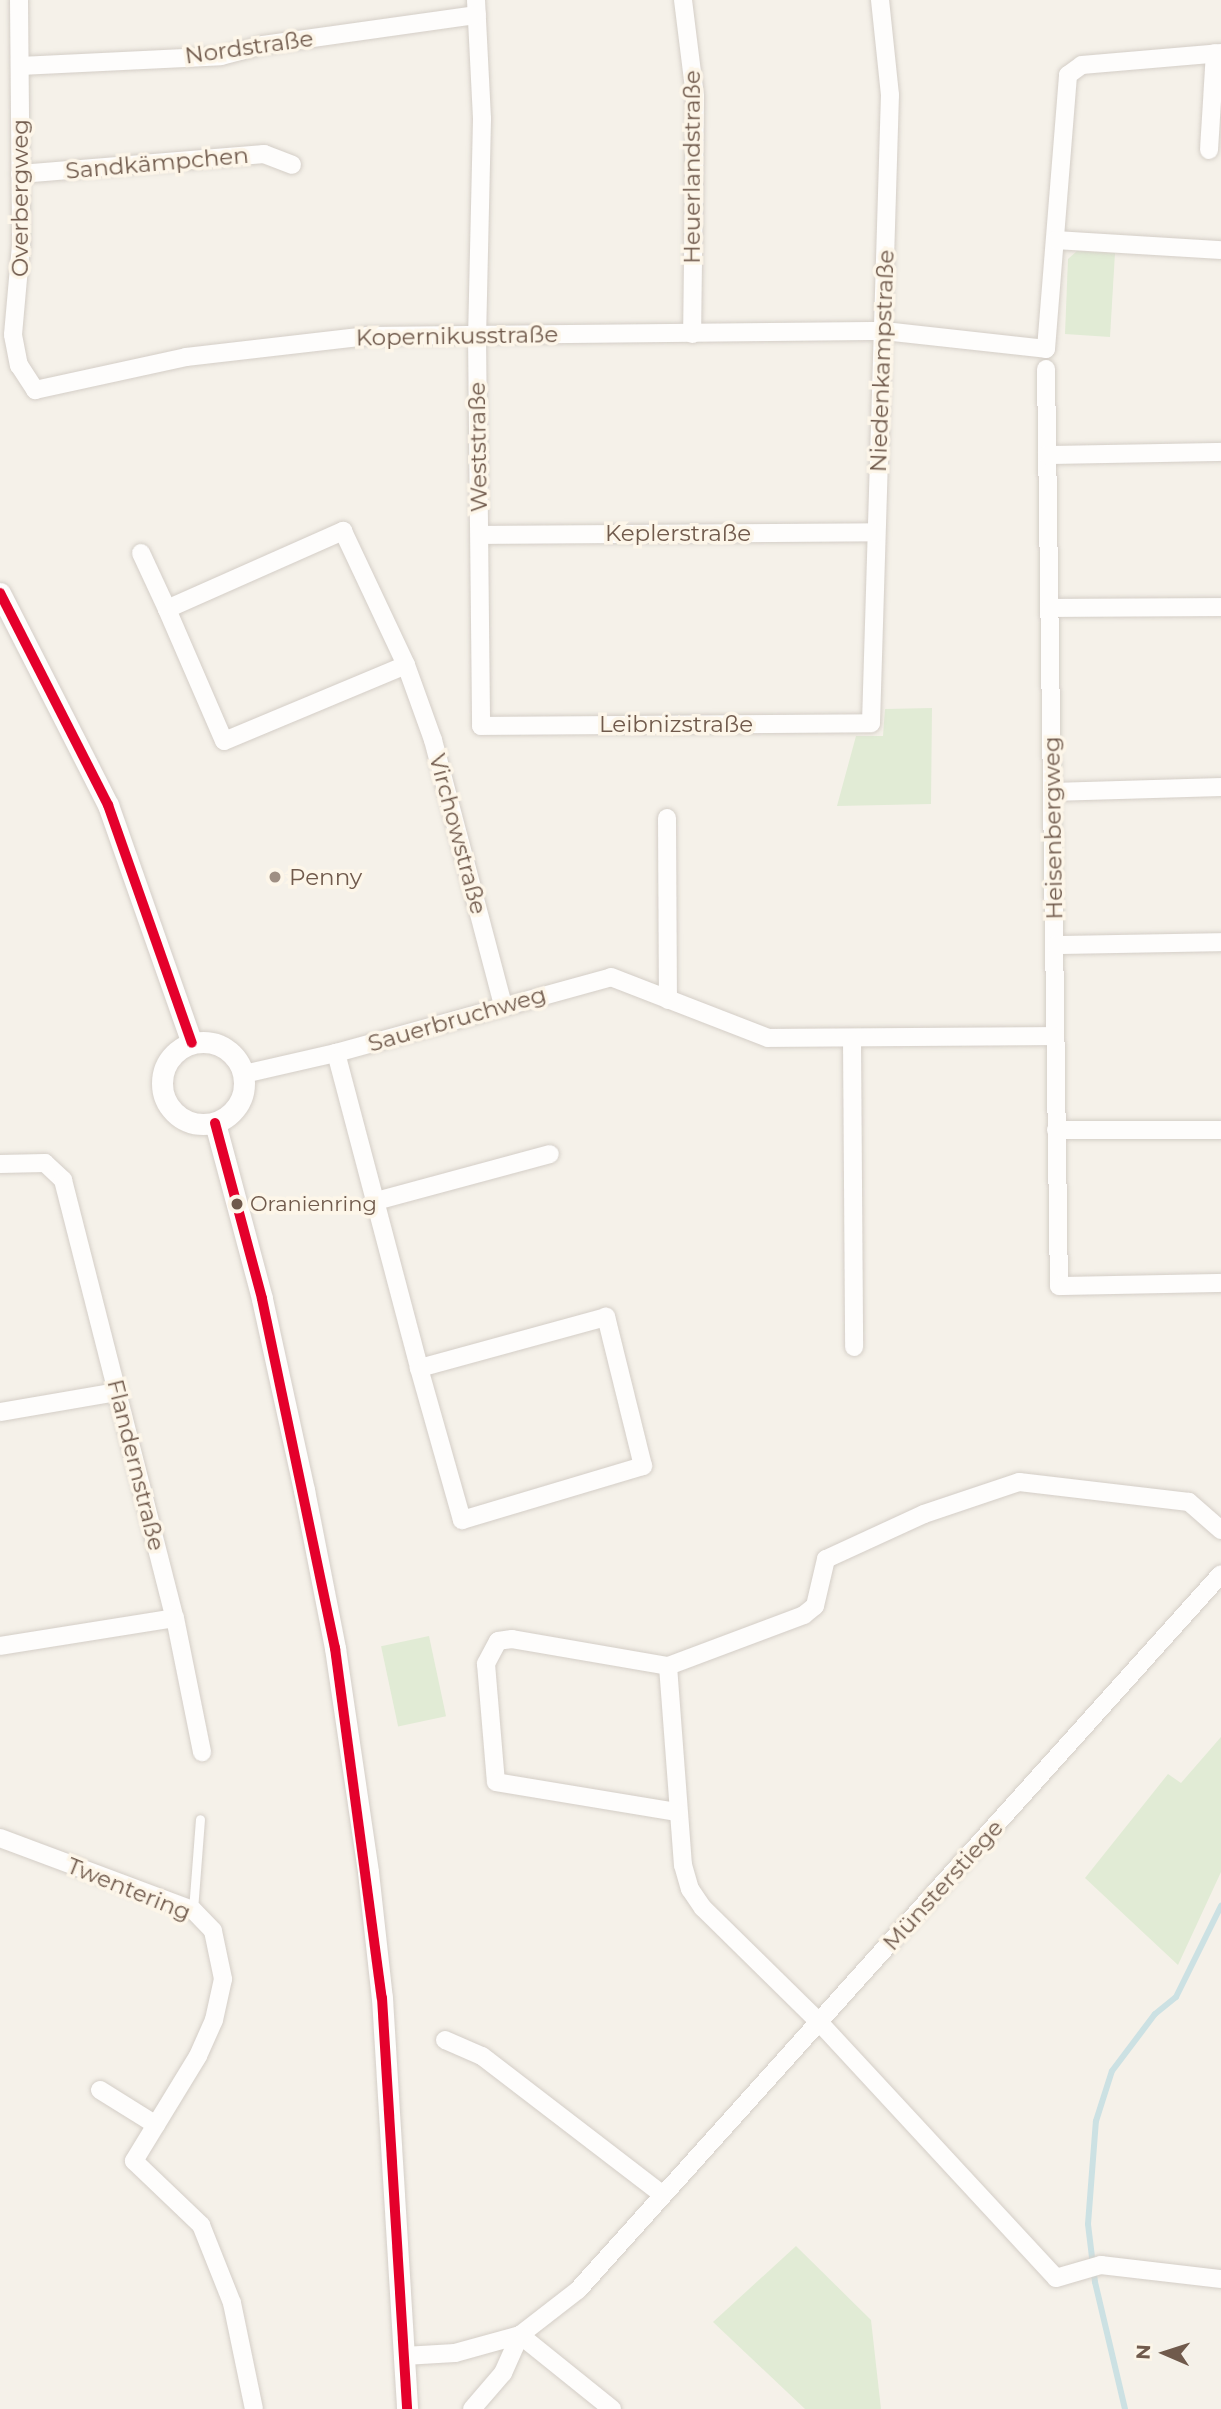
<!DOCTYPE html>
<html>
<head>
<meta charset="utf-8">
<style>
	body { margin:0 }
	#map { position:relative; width:1221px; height:2409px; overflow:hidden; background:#f5f1e9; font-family:Montserrat,sans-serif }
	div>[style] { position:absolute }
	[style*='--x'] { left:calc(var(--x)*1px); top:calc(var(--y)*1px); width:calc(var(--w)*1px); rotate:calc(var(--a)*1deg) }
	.green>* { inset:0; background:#e1ebd5; transform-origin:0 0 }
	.stream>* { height:6px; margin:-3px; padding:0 3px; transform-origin:3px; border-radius:3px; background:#cce1e3 }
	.roads { filter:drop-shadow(0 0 2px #d4cec7) drop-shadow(0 0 2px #d4cec7) }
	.service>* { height:9px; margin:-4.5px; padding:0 4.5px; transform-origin:4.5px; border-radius:4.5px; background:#fefdfc }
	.minor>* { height:18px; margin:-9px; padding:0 9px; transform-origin:9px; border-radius:9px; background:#fefdfc }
	.tertiary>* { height:21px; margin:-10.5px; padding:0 10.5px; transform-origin:10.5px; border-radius:10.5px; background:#fefdfc }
	.tertiary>.ring { margin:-10.5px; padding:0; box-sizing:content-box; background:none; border:21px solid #fefdfc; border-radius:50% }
	.bus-1>* { height:10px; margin:-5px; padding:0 5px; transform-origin:5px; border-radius:5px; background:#e4002b }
	.dots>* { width:19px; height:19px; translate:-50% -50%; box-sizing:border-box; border:4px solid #fdf6e9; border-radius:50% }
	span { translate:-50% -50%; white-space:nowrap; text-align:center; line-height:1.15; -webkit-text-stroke:7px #fdf6e9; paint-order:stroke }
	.bus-label { font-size:21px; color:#705a4c }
	.left { translate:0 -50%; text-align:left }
	.street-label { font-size:23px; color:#705a4c }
	.poi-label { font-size:23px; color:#705a4c }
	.north { position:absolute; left:1130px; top:2318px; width:70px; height:70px; -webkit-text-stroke:5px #fdf6e9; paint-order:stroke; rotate:273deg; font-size:19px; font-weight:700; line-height:28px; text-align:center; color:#705a4c }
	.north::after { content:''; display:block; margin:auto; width:24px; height:32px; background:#705a4c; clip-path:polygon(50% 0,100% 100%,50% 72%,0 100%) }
</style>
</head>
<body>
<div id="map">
	<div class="green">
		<div style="clip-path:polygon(1077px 251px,1115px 253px,1110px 337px,1065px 334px,1068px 259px)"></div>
		<div style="clip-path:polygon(932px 708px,931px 804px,837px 806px,856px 736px,883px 736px,885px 709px)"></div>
		<div style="left:429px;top:1636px;width:82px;height:49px;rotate:78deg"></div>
		<div style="clip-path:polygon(1221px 1737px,1221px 1872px,1178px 1965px,1085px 1878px,1168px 1774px,1181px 1783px)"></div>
		<div style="clip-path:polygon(796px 2246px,871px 2320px,881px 2409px,805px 2409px,713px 2322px)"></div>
	</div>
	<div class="stream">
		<div style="--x:1125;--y:2409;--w:130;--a:-103.3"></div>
		<div style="--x:1095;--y:2282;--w:58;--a:-96.9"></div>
		<div style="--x:1088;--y:2224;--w:103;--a:-85.6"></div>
		<div style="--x:1096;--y:2121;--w:52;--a:-72.3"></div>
		<div style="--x:1112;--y:2071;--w:71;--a:-53"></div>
		<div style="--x:1155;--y:2014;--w:27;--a:-39"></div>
		<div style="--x:1176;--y:1997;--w:102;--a:-63.7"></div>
	</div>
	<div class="roads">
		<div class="service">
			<div style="--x:193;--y:1910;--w:91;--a:-85.6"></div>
		</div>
		<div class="minor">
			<div style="--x:19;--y:0;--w:245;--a:89.5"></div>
			<div style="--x:21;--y:245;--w:90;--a:95.1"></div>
			<div style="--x:13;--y:335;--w:31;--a:79"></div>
			<div style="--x:19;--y:365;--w:30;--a:57"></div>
			<div style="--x:35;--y:390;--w:155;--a:-12.3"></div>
			<div style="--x:186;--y:357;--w:183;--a:-6.6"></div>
			<div style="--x:368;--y:336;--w:516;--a:-0.56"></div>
			<div style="--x:884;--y:331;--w:163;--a:6.3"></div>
			<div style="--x:1046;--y:349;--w:275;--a:-85.4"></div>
			<div style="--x:1068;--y:75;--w:17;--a:-36"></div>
			<div style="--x:1082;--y:65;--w:140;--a:-4.9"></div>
			<div style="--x:476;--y:0;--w:119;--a:87.1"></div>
			<div style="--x:482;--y:119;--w:216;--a:91.3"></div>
			<div style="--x:477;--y:335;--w:391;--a:89.4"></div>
			<div style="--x:481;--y:726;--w:390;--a:-0.4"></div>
			<div style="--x:871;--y:723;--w:628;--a:-88.27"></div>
			<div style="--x:890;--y:95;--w:96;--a:-96"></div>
			<div style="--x:683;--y:0;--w:98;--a:82.9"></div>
			<div style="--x:695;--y:97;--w:237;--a:90.7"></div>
			<div style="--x:20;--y:66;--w:201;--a:-2.8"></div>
			<div style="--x:221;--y:56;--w:43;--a:-14.7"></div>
			<div style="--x:263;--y:45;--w:216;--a:-8"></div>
			<div style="--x:1209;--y:150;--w:97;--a:-86.5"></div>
			<div style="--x:20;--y:174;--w:245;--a:-4.7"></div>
			<div style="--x:264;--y:154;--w:30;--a:21"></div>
			<div style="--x:1056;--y:240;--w:165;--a:3.5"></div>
			<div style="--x:1046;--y:369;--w:917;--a:89.19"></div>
			<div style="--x:1059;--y:1286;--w:162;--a:-1.1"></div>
			<div style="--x:1047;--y:455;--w:174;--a:-1"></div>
			<div style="--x:480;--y:535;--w:396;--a:-0.4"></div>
			<div style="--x:141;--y:553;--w:62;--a:65.1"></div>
			<div style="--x:1050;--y:608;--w:171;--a:-0.3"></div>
			<div style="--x:406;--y:665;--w:197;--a:157.3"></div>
			<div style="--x:224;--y:741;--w:144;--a:-113.4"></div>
			<div style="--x:167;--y:609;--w:193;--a:-23.9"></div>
			<div style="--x:343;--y:531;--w:148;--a:64.8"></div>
			<div style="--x:406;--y:665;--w:80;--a:70.2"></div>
			<div style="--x:433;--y:740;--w:274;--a:75.2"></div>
			<div style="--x:1052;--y:792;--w:169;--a:-1.7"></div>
			<div style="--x:667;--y:818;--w:182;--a:89.7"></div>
			<div style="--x:1056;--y:945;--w:165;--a:-1"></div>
			<div style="--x:852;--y:1039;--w:308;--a:89.6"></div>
			<div style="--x:336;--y:1053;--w:326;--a:75.2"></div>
			<div style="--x:419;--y:1368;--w:158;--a:74.2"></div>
			<div style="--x:462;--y:1520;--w:189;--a:-16.6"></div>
			<div style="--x:643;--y:1466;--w:154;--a:-103.9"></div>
			<div style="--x:606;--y:1317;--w:194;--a:164.7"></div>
			<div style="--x:244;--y:1074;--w:94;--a:-12.9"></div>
			<div style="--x:336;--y:1053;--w:285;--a:-15.4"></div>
			<div style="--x:611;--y:977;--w:168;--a:21.2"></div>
			<div style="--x:768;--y:1038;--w:287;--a:-0.4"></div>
			<div style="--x:1056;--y:1130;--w:165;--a:0"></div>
			<div style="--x:0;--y:1164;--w:45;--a:-1.3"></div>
			<div style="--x:45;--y:1163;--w:25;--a:43"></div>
			<div style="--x:63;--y:1180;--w:452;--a:75.7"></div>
			<div style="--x:175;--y:1618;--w:137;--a:78.6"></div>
			<div style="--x:376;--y:1201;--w:180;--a:-15.1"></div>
			<div style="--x:0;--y:1412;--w:119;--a:-9.7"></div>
			<div style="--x:1221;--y:1530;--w:43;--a:-138.8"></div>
			<div style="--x:1189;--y:1502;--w:171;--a:-173.3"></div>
			<div style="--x:1019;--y:1482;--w:100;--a:161.4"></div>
			<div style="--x:924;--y:1514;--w:108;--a:155.3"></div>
			<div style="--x:826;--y:1559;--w:48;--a:103.2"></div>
			<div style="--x:815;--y:1606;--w:14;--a:141"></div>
			<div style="--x:804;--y:1615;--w:145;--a:159.4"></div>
			<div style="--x:668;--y:1666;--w:200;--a:85.7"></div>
			<div style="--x:683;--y:1865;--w:25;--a:74"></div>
			<div style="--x:690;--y:1889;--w:23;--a:56"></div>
			<div style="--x:703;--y:1908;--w:164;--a:44.5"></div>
			<div style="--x:820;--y:2023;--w:347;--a:47.2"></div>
			<div style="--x:1056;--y:2278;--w:47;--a:-16.1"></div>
			<div style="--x:1101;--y:2265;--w:121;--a:6.7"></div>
			<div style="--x:0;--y:1646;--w:177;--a:-9.1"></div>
			<div style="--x:668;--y:1666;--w:158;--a:-170.2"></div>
			<div style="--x:512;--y:1639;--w:14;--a:172"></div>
			<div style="--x:498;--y:1641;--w:26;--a:118"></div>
			<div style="--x:486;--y:1664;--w:118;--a:85.2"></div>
			<div style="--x:496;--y:1782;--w:184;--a:9.4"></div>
			<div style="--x:0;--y:1838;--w:206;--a:20.5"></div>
			<div style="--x:193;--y:1910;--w:29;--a:46"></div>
			<div style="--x:213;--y:1931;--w:49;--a:78.2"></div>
			<div style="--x:223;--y:1979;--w:42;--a:102.4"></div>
			<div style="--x:214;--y:2020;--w:39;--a:114"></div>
			<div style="--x:198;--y:2056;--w:123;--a:121.4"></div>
			<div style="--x:134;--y:2161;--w:93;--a:43.7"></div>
			<div style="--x:201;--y:2225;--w:84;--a:68.3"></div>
			<div style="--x:232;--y:2303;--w:108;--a:78.3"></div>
			<div style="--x:445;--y:2040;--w:40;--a:23.4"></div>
			<div style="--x:482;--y:2056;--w:228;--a:37.5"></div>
			<div style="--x:100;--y:2090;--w:66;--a:32"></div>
			<div style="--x:520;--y:2335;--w:118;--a:38.8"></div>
			<div style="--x:404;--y:2356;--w:51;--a:-3.4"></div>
			<div style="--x:455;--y:2353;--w:67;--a:-15.5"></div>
			<div style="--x:520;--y:2335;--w:73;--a:-37.8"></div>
			<div style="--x:578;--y:2290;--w:962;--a:-48.07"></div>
			<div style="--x:472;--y:2409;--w:48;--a:-49.3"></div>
			<div style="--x:503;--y:2373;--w:42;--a:-65.9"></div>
		</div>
		<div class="tertiary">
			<div style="--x:0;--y:593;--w:238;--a:63"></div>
			<div style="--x:108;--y:805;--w:252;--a:70.6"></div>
			<div class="ring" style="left:162px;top:1042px;width:61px;height:61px"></div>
			<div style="--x:215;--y:1123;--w:182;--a:75"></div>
			<div style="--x:262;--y:1299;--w:196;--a:77.6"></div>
			<div style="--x:304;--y:1490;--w:161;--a:78.9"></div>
			<div style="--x:335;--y:1648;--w:226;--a:81.6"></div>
			<div style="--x:368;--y:1872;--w:127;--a:83.7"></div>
			<div style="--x:382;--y:1998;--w:412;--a:86.5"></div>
		</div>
	</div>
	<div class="bus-1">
		<div style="--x:0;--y:593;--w:238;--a:63"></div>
		<div style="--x:108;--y:805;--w:252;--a:70.6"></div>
		<div style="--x:215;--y:1123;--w:182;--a:75"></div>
		<div style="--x:262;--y:1299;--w:357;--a:78.2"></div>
		<div style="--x:335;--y:1648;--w:353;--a:82.4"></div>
		<div style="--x:382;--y:1998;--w:412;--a:86.5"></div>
	</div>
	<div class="dots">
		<div style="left:275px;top:877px;background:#9f8f83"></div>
		<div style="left:237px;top:1204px;background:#705a4c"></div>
	</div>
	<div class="bus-label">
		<span class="left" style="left:250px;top:1204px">Oranienring</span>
	</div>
	<div class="street-label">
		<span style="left:249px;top:47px;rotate:-8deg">Nordstraße</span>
		<span style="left:157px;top:163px;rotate:-5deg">Sandkämpchen</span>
		<span style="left:692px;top:167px;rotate:-90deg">Heuerlandstraße</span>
		<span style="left:20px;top:198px;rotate:-90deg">Overbergweg</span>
		<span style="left:457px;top:336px;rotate:-1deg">Kopernikusstraße</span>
		<span style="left:882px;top:361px;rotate:-88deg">Niedenkampstraße</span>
		<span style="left:478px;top:447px;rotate:-91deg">Weststraße</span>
		<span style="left:678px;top:533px">Keplerstraße</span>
		<span style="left:676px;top:724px">Leibnizstraße</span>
		<span style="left:1053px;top:828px;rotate:-91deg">Heisenbergweg</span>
		<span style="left:458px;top:834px;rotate:75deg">Virchowstraße</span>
		<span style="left:457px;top:1019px;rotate:-16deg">Sauerbruchweg</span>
		<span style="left:136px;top:1465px;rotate:76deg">Flandernstraße</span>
		<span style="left:943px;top:1885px;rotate:-48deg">Münsterstiege</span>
		<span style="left:129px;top:1889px;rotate:22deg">Twentering</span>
	</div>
	<div class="poi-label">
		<span class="left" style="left:289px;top:877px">Penny</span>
	</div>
	<div class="north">N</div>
</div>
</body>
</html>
